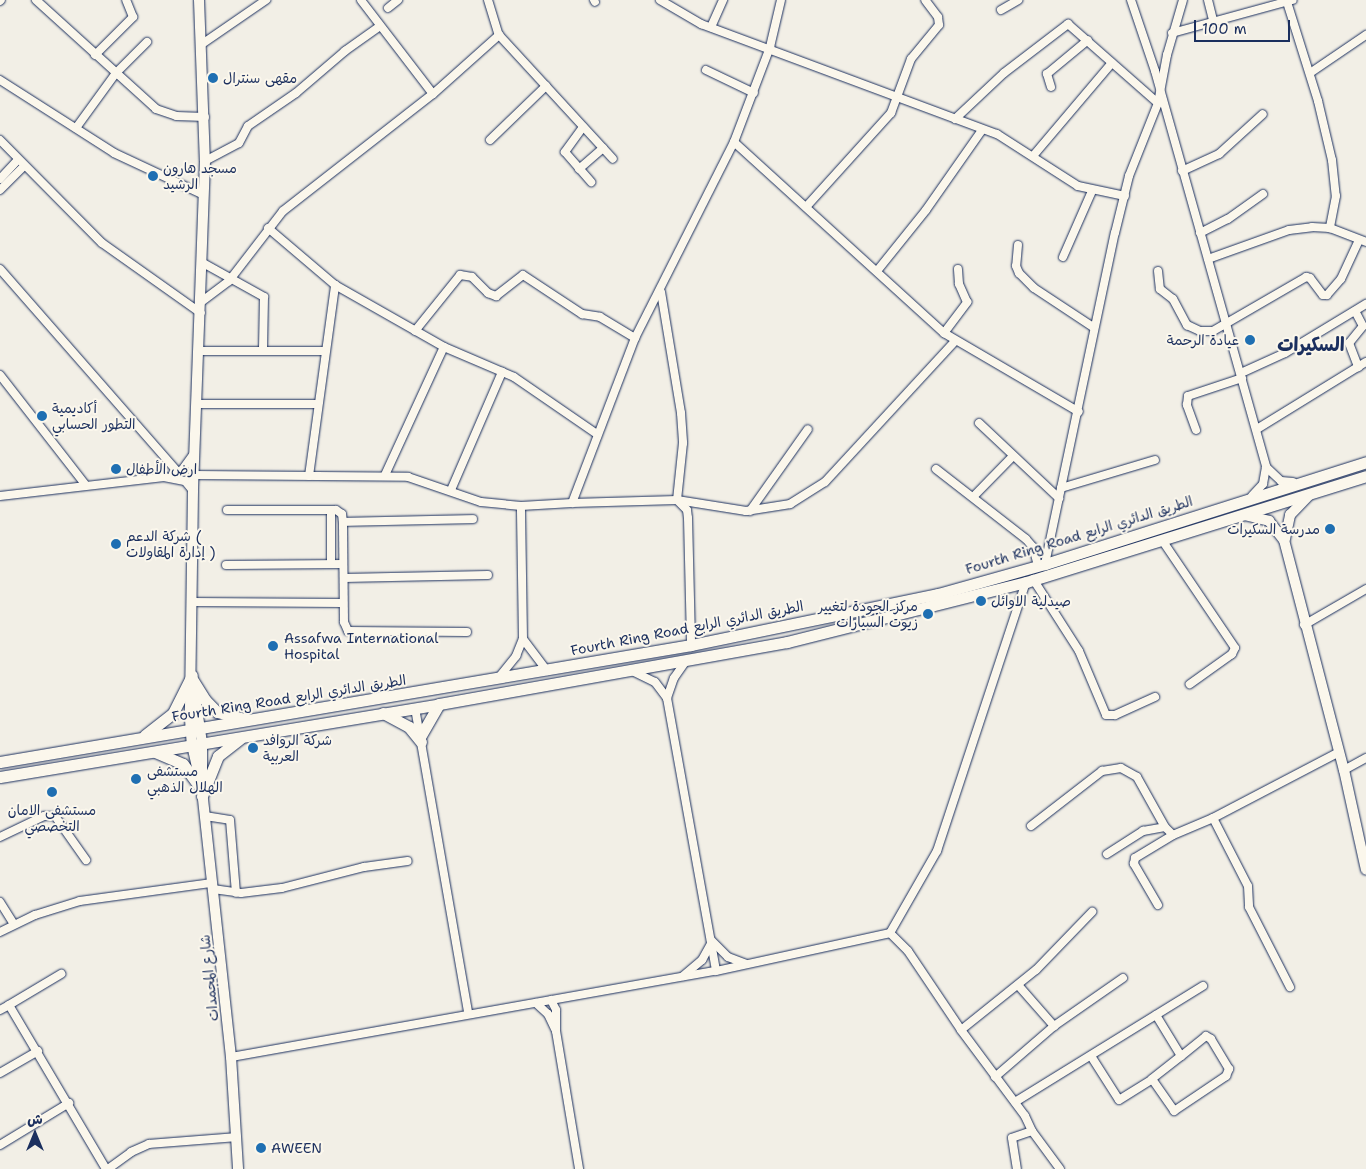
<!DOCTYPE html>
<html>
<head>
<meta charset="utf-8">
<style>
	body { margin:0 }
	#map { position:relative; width:1366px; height:1169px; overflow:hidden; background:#f2efe6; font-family:"Shantell Sans","Playpen Sans Arabic",sans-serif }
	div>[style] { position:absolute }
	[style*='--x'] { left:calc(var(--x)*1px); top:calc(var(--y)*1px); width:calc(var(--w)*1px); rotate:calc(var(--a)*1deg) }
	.roads { filter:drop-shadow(0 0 1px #1b2f5e) drop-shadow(0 0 1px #1b2f5e) }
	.street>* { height:8px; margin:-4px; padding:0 4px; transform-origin:4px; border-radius:4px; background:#fbf7ec }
	.secondary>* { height:10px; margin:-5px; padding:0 5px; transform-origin:5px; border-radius:5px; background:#fbf7ec }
	.primary>* { height:11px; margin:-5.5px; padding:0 5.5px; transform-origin:5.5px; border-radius:5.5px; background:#fbf7ec }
	.dots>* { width:14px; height:14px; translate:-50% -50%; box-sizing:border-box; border:2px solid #fbf7ec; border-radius:50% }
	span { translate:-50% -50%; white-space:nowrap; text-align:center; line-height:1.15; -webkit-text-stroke:4px #fbf7ec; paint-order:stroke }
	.poi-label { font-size:14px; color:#1b2f5e }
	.left { translate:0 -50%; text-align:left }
	.right { translate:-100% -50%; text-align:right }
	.street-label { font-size:14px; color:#1b2f5e }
	.district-label { font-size:19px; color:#1b2f5e; font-weight:700 }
	.north { position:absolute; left:10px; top:1109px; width:50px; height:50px; -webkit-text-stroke:4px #fbf7ec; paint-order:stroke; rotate:0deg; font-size:14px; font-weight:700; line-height:20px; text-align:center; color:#1b2f5e }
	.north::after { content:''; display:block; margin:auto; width:18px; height:22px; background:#1b2f5e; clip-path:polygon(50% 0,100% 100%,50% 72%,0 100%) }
	.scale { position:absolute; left:1194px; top:20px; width:96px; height:22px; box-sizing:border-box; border:2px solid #1b2f5e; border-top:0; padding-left:6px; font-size:15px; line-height:18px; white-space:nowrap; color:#1b2f5e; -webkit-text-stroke:4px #fbf7ec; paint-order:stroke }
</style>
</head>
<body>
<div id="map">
	<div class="roads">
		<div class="street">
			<div style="--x:36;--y:0;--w:162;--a:42.2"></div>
			<div style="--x:156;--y:109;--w:21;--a:19"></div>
			<div style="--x:176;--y:116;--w:29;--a:2"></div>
			<div style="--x:488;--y:0;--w:37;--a:73"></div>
			<div style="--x:499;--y:35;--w:168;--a:47.4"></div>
			<div style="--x:594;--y:0;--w:2;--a:63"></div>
			<div style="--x:660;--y:0;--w:48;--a:30.3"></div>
			<div style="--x:701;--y:24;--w:316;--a:20.4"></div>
			<div style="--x:997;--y:134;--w:96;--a:32.7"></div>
			<div style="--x:1078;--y:186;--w:48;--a:12"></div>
			<div style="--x:1131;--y:0;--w:75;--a:71.3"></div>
			<div style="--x:1155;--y:71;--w:411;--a:74.3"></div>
			<div style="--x:1266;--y:467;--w:17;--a:100"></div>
			<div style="--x:1263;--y:484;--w:16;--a:133"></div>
			<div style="--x:1208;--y:0;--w:21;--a:76"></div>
			<div style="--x:0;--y:1;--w:1;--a:-45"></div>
			<div style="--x:1287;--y:2;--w:104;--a:72.6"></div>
			<div style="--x:1318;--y:101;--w:61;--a:76.7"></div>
			<div style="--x:1332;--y:160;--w:36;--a:84"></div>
			<div style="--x:1336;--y:196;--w:33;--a:101"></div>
			<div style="--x:388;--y:8;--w:13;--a:-39"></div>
			<div style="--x:1001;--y:10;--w:20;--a:-30"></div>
			<div style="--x:711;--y:27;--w:30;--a:-66"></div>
			<div style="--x:1172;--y:33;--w:125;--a:-15.3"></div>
			<div style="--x:202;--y:44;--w:78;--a:-34.5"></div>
			<div style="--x:95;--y:55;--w:54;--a:-45"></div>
			<div style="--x:133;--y:17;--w:18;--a:-112"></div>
			<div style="--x:706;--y:70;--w:53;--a:25.6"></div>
			<div style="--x:1310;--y:73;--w:68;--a:-34.2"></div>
			<div style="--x:0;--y:80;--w:135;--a:32.6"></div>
			<div style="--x:114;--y:153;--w:99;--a:25"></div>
			<div style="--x:1051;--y:87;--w:14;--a:-107"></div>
			<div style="--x:1047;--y:74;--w:53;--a:-39.7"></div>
			<div style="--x:433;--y:94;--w:89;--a:-41.8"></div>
			<div style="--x:955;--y:119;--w:67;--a:-43.2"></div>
			<div style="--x:1004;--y:73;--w:81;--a:-37.4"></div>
			<div style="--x:1068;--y:24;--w:120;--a:41.3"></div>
			<div style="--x:583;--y:127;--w:31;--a:126"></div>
			<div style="--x:565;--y:152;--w:40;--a:49"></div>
			<div style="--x:76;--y:128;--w:68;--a:-54"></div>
			<div style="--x:116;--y:73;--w:44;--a:-45"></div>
			<div style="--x:0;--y:140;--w:145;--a:45.3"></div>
			<div style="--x:102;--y:243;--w:121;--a:35.3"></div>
			<div style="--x:490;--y:140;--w:78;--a:-44"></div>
			<div style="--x:734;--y:142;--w:284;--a:42.3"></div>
			<div style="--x:944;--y:333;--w:156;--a:30.3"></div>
			<div style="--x:1033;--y:156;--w:122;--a:-49.7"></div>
			<div style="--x:205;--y:161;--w:38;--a:-28"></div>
			<div style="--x:239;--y:143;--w:19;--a:-62"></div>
			<div style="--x:248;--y:126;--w:58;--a:-34.5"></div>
			<div style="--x:296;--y:93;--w:65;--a:-40.6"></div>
			<div style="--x:345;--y:51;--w:43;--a:-35.5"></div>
			<div style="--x:579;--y:169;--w:32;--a:-41"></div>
			<div style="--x:1182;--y:171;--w:41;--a:-24.7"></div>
			<div style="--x:1219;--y:154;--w:59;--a:-42.3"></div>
			<div style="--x:0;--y:179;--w:26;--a:-47"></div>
			<div style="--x:0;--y:190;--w:34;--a:-45"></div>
			<div style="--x:806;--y:207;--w:127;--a:-47.9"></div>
			<div style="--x:891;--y:113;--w:58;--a:-69.7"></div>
			<div style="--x:911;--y:59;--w:44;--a:-50.5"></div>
			<div style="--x:939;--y:25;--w:8;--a:-97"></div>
			<div style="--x:938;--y:17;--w:21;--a:-127"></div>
			<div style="--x:268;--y:228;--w:88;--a:40.4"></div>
			<div style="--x:335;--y:285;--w:125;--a:29.6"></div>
			<div style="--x:444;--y:347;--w:76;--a:23.2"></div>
			<div style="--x:514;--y:377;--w:101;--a:34.5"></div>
			<div style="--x:1200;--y:233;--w:31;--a:-27"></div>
			<div style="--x:1228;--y:219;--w:43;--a:-35.5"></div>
			<div style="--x:1018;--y:245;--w:21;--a:95"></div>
			<div style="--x:1016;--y:266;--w:8;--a:67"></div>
			<div style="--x:1019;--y:273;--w:21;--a:45"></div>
			<div style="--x:1034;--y:288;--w:71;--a:33.5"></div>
			<div style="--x:1063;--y:257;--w:72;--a:-66.3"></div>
			<div style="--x:1208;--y:259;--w:86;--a:-19.7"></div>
			<div style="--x:1289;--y:230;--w:23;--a:-7"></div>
			<div style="--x:1312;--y:227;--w:18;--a:3"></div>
			<div style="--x:1330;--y:228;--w:39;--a:21"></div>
			<div style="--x:203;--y:263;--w:70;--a:29.1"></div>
			<div style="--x:264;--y:297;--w:53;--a:91.1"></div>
			<div style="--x:0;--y:269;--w:270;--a:48.8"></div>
			<div style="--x:877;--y:271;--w:78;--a:-51.2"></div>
			<div style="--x:926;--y:210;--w:98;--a:-55"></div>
			<div style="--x:1158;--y:271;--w:18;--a:84"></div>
			<div style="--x:1160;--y:289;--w:16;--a:38"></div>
			<div style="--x:1173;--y:299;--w:30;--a:62"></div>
			<div style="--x:1187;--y:325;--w:14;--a:25"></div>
			<div style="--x:1200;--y:331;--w:13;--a:0"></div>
			<div style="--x:1213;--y:331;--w:108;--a:-30.1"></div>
			<div style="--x:1306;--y:277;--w:4;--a:14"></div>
			<div style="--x:1310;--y:278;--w:21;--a:53"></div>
			<div style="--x:1323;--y:295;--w:4;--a:0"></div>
			<div style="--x:1327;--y:295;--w:21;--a:-49"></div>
			<div style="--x:1341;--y:279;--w:43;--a:-65.2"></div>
			<div style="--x:661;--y:292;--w:123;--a:80.6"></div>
			<div style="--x:681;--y:413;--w:30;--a:86"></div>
			<div style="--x:683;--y:443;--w:57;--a:96"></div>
			<div style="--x:677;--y:500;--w:14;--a:45"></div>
			<div style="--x:687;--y:510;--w:8;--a:83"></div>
			<div style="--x:688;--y:518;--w:127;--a:88.6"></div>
			<div style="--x:201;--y:302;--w:35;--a:-37"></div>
			<div style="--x:229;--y:281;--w:88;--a:-52.4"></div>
			<div style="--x:283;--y:211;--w:190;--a:-38"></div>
			<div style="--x:433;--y:94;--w:118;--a:-127.5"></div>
			<div style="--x:1355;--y:311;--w:17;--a:62"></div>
			<div style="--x:1363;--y:326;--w:22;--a:129"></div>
			<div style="--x:1349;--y:343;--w:26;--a:69"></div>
			<div style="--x:415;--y:331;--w:72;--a:-51.2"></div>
			<div style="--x:460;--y:275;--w:12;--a:9"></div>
			<div style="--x:472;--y:277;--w:23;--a:45"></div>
			<div style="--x:488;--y:293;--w:9;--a:21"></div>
			<div style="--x:496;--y:296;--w:34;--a:-38"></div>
			<div style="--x:523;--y:275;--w:71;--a:33.5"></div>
			<div style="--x:582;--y:314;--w:18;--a:9"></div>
			<div style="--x:600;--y:317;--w:41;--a:31"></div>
			<div style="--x:944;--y:333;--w:39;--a:-53"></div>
			<div style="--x:967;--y:302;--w:20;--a:-114"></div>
			<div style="--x:959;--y:284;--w:15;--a:-94"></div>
			<div style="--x:199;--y:351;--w:126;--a:0"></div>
			<div style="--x:1241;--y:373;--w:48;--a:-24.4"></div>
			<div style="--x:1285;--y:353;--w:95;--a:-31.2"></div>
			<div style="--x:0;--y:375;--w:138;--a:52.1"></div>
			<div style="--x:197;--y:404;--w:121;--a:0"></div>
			<div style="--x:979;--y:423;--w:110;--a:43.2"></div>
			<div style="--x:1257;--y:429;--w:128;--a:-31.6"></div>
			<div style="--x:1196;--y:430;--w:27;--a:-110"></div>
			<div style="--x:1187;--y:405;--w:9;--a:-84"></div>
			<div style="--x:1188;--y:396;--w:57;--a:-18.4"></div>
			<div style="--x:1266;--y:467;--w:21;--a:43"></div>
			<div style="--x:1281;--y:481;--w:12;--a:5"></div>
			<div style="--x:936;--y:469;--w:114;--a:37.9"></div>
			<div style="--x:1026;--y:539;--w:11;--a:49"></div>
			<div style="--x:1033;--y:547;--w:20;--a:75"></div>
			<div style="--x:173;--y:474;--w:10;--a:-24"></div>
			<div style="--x:182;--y:470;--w:19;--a:-54"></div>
			<div style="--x:194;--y:475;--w:214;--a:0.5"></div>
			<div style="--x:408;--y:477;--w:77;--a:18.9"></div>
			<div style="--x:481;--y:502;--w:40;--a:5.7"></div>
			<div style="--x:385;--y:475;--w:141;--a:-65.3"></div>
			<div style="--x:309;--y:476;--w:193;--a:-82.2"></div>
			<div style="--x:1061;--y:488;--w:98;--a:-16.6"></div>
			<div style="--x:451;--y:490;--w:129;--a:-66.6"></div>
			<div style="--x:0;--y:496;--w:165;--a:-6.6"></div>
			<div style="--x:164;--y:477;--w:21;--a:11"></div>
			<div style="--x:185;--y:481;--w:13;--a:51"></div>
			<div style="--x:974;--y:496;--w:54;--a:-45.7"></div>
			<div style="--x:572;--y:503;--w:105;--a:-1.6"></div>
			<div style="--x:677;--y:500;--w:70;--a:9.1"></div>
			<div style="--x:746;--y:511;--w:45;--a:-9"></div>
			<div style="--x:790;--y:504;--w:41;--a:-32.2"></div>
			<div style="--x:825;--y:482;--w:192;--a:-47.3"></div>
			<div style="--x:227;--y:510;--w:109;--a:0"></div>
			<div style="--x:336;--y:510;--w:7;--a:34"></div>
			<div style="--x:342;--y:514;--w:8;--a:83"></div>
			<div style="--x:331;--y:510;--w:54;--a:90"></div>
			<div style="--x:750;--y:511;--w:100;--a:-54.7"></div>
			<div style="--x:1162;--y:540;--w:130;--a:55.9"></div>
			<div style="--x:1235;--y:648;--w:7;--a:117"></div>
			<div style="--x:1232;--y:654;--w:52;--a:144.5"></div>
			<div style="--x:1045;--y:564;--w:338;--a:-78.1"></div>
			<div style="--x:1115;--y:233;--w:59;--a:-76.2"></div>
			<div style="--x:1129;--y:176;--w:79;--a:-68.3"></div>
			<div style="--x:1158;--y:103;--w:49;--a:-79.4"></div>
			<div style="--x:1167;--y:55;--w:57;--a:-73.8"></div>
			<div style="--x:226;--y:565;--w:117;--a:-0.5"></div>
			<div style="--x:344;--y:578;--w:144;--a:-1.2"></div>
			<div style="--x:1033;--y:579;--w:85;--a:57.4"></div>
			<div style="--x:1079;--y:651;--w:69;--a:67.1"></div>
			<div style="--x:1106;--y:715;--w:9;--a:0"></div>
			<div style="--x:1115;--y:715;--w:44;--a:-24.2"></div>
			<div style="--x:192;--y:602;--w:151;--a:0.4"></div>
			<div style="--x:1304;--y:625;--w:72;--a:-30.1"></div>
			<div style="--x:467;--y:632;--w:119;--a:-179.5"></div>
			<div style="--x:348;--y:631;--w:10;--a:-114"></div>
			<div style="--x:344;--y:622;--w:100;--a:-90.6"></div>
			<div style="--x:343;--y:522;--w:130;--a:-1.3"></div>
			<div style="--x:523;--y:639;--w:40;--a:53"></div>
			<div style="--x:632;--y:671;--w:25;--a:26"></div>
			<div style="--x:655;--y:682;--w:20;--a:53"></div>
			<div style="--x:667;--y:698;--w:277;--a:79.8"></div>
			<div style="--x:500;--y:676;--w:26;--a:-51"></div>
			<div style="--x:516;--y:656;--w:18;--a:-68"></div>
			<div style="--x:523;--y:639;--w:133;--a:-90.9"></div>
			<div style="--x:521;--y:506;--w:51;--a:-3.4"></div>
			<div style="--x:572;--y:503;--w:177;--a:-69.1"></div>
			<div style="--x:635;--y:338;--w:220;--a:-63.2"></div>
			<div style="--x:734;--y:142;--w:102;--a:-69.2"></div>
			<div style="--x:770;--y:47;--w:48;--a:-76.8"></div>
			<div style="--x:667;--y:698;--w:21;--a:-71"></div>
			<div style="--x:674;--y:678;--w:21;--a:-55"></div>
			<div style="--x:415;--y:708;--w:310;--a:80.1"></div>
			<div style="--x:1344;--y:770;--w:25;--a:-29"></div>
			<div style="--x:205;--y:816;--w:25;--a:9"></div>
			<div style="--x:230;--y:820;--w:73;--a:85.3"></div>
			<div style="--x:1213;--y:818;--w:76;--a:62.8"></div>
			<div style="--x:1248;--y:886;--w:21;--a:87"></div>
			<div style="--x:1249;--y:907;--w:90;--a:62.9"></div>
			<div style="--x:1031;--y:826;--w:90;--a:-37.8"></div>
			<div style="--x:1102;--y:771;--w:19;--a:-9"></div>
			<div style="--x:1121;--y:768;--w:18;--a:29"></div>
			<div style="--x:1137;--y:777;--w:57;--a:60.8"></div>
			<div style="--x:1165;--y:827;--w:11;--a:45"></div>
			<div style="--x:0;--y:837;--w:49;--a:-25.5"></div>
			<div style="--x:44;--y:816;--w:11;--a:0"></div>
			<div style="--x:55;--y:816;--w:54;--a:54.8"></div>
			<div style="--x:1107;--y:854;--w:43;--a:-32.6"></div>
			<div style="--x:1143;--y:831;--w:22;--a:-10"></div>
			<div style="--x:213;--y:889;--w:28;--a:8"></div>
			<div style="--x:241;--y:893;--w:41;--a:-7"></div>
			<div style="--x:282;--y:888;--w:85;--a:-14.4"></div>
			<div style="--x:364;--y:867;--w:44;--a:-7.8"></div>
			<div style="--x:0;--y:902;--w:25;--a:58"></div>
			<div style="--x:1158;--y:905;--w:48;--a:-120.3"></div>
			<div style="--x:1134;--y:864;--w:6;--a:-81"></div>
			<div style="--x:1135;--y:858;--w:44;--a:-31.2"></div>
			<div style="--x:1173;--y:835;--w:43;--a:-23"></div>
			<div style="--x:1213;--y:818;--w:142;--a:-27.6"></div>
			<div style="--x:0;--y:932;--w:39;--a:-26"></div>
			<div style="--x:35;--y:915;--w:47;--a:-17.3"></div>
			<div style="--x:80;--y:901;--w:133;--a:-7.8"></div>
			<div style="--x:890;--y:933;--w:95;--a:-60.2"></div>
			<div style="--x:937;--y:851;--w:283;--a:-71.7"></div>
			<div style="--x:890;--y:933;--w:25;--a:45"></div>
			<div style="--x:908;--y:951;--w:95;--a:56.1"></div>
			<div style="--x:961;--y:1030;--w:107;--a:53.3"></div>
			<div style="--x:1025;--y:1116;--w:17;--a:65"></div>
			<div style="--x:1032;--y:1131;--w:21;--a:161"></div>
			<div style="--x:1012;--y:1138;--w:31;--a:81"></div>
			<div style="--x:711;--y:940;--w:24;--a:45"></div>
			<div style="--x:728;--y:957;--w:19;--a:21"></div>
			<div style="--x:683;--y:976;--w:25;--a:-40"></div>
			<div style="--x:702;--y:960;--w:18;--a:-61"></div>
			<div style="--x:1018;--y:985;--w:55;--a:48.7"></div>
			<div style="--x:551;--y:1000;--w:11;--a:63"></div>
			<div style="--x:556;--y:1010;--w:21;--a:90"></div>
			<div style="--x:556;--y:1031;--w:140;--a:80.5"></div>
			<div style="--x:536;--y:1003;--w:16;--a:43"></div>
			<div style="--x:548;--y:1014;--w:17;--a:65"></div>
			<div style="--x:9;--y:1005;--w:61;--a:-30.8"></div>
			<div style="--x:0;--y:1010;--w:10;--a:-29"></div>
			<div style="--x:9;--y:1005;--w:191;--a:59.4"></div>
			<div style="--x:1156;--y:1015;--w:48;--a:58.6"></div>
			<div style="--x:1181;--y:1056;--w:37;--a:142"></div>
			<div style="--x:1152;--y:1079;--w:39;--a:55"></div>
			<div style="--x:1174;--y:1111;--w:63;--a:-33.9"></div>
			<div style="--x:1226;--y:1076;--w:8;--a:-67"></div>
			<div style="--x:1229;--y:1069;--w:35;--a:-121"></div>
			<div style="--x:1211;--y:1039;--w:6;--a:-149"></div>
			<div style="--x:1206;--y:1036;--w:32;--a:141"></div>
			<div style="--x:961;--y:1030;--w:96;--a:-38.7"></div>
			<div style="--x:1036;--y:970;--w:81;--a:-46"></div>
			<div style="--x:1091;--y:1056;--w:52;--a:57.5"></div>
			<div style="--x:1119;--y:1100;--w:39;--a:-32"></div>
			<div style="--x:231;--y:1057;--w:493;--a:-10.1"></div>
			<div style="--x:716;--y:971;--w:178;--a:-12.3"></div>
			<div style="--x:0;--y:1073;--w:44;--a:-30.1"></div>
			<div style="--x:995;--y:1077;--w:78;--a:-40.8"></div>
			<div style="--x:1054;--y:1026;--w:84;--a:-34.8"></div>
			<div style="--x:1015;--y:1102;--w:221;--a:-31.7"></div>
			<div style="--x:1032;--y:1131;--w:47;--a:53.6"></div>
			<div style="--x:0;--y:1145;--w:81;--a:-31.3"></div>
			<div style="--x:108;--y:1169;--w:29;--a:-36"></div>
			<div style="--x:131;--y:1152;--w:20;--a:-24"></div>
			<div style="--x:149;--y:1144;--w:88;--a:-4.5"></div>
		</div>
		<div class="secondary">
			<div style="--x:199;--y:0;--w:161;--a:87.9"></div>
			<div style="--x:205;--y:161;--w:330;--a:92.1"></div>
			<div style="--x:193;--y:491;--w:228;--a:90.8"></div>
			<div style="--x:190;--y:719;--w:26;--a:86"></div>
			<div style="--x:192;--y:745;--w:41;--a:77.3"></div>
			<div style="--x:1244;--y:515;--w:26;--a:13"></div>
			<div style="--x:1269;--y:521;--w:24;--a:52"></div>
			<div style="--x:1284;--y:540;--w:238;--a:75.4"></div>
			<div style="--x:1344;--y:770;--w:102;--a:77.6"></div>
			<div style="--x:1285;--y:539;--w:25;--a:-78"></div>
			<div style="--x:1290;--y:515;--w:28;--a:-46"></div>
			<div style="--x:195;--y:696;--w:48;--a:81.5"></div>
			<div style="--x:202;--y:743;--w:33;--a:90"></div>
			<div style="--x:202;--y:790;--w:269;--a:83.8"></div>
			<div style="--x:231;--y:1057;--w:112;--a:86.4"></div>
		</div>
		<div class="primary">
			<div style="--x:192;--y:679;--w:25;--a:58"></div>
			<div style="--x:205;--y:700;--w:17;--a:45"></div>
			<div style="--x:217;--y:712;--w:29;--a:14"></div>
			<div style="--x:383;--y:713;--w:30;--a:28"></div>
			<div style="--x:409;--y:727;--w:19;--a:51"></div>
			<div style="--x:145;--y:735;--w:36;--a:-38"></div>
			<div style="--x:173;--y:713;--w:42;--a:-63.4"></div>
			<div style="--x:420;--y:737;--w:38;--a:-60"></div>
			<div style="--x:155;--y:752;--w:30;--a:23"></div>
			<div style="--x:183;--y:764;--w:32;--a:54"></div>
			<div style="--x:0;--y:762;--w:701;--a:-9.61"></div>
			<div style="--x:691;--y:645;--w:252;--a:-11.7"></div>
			<div style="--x:938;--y:594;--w:111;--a:-15.7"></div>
			<div style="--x:1045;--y:564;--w:337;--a:-17.6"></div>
			<div style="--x:0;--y:777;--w:445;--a:-9.4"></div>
			<div style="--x:439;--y:704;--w:353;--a:-10.1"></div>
			<div style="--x:787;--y:642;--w:246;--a:-14.1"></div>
			<div style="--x:1026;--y:582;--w:356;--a:-17.3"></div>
			<div style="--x:202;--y:796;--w:43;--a:-68.2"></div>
			<div style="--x:218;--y:756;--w:28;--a:-38"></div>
		</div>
	</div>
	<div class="dots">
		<div style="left:213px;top:78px;background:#1f6fb2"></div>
		<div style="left:153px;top:176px;background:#1f6fb2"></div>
		<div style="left:1250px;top:340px;background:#1f6fb2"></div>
		<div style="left:42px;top:416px;background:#1f6fb2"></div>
		<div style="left:116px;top:469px;background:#1f6fb2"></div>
		<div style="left:1330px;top:529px;background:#1f6fb2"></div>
		<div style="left:116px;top:544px;background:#1f6fb2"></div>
		<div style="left:981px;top:601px;background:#1f6fb2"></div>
		<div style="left:928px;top:614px;background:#1f6fb2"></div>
		<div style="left:273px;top:646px;background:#1f6fb2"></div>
		<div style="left:253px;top:748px;background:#1f6fb2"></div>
		<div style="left:136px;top:779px;background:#1f6fb2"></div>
		<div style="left:52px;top:792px;background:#1f6fb2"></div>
		<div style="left:261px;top:1148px;background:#1f6fb2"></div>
	</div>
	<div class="poi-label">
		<span class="left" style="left:223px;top:78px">مقهى سنترال</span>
		<span class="left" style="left:163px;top:176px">مسجد هارون<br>الرشيد</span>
		<span class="right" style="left:1239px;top:340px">عيادة الرحمة</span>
		<span class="left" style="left:52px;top:416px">أكاديمية<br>التطور الحسابي</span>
		<span class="left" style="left:126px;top:469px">ارض الأطفال</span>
		<span class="right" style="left:1320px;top:529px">مدرسة السكيرات</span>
		<span class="left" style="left:126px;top:544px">شركة الدعم (<br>إدارة المقاولات )</span>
		<span class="left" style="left:991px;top:601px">صيدلية الاوائل</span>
		<span class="right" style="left:918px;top:614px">مركز الجودة لتغيير<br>زيوت السيارات</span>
		<span class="left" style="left:284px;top:646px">Assafwa International<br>Hospital</span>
		<span class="left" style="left:263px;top:748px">شركة الروافد<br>العربية</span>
		<span class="left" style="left:147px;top:779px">مستشفى<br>الهلال الذهبي</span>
		<span style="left:52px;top:818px">مستشفى الامان<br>التخصصي</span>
		<span class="left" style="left:271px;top:1148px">AWEEN</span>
	</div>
	<div class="street-label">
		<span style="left:1079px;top:535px;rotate:-17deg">Fourth Ring Road الطريق الدائري الرابع</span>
		<span style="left:687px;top:628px;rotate:-11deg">Fourth Ring Road الطريق الدائري الرابع</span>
		<span style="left:289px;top:698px;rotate:-9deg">Fourth Ring Road الطريق الدائري الرابع</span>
		<span style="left:209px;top:978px;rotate:-96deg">شارع المجمدات</span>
	</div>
	<div class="district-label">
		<span style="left:1311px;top:345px">السكيرات</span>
	</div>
	<div class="north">ش</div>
	<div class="scale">100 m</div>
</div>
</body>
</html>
